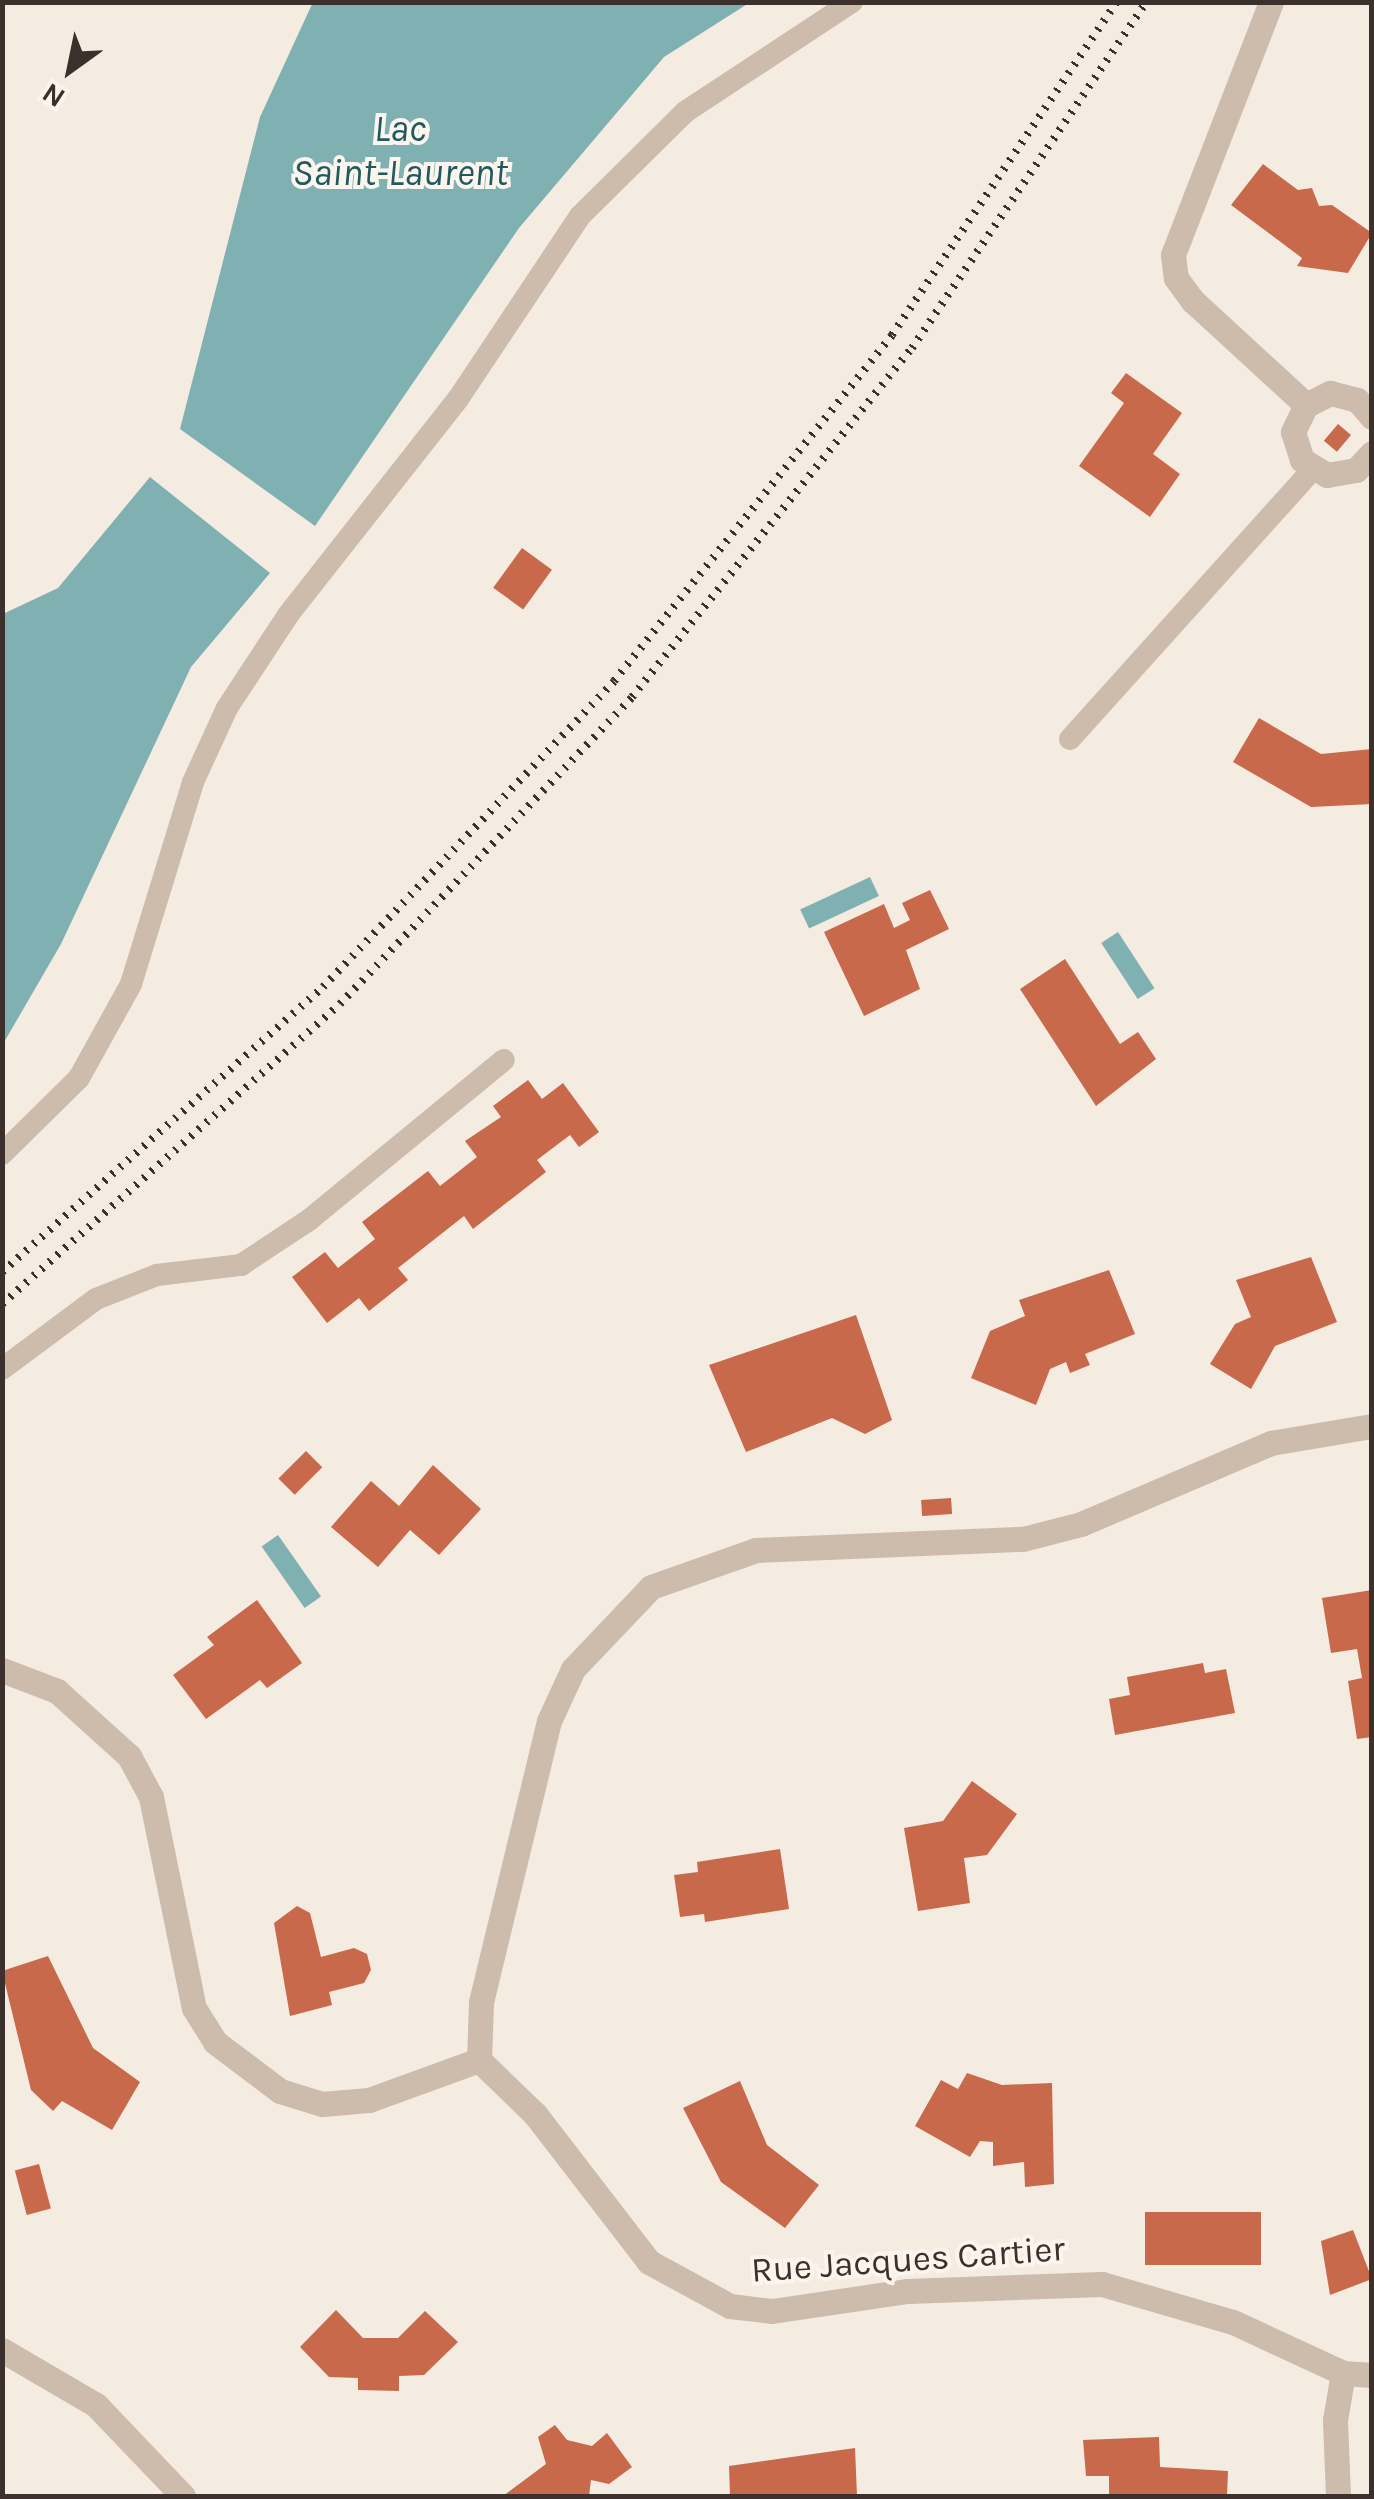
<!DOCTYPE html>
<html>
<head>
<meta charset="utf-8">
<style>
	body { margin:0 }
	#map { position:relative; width:1374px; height:2499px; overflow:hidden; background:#f4ebe1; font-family:Karla,sans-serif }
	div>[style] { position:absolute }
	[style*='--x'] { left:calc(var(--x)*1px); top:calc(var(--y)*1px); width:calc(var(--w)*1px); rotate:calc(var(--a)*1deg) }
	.water>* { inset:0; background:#7fb0b2; transform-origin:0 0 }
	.building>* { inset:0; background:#c8694b; transform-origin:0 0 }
	.lane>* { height:22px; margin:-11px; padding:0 11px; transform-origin:11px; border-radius:11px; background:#cdbbac }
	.street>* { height:25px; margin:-12.5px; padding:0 12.5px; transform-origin:12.5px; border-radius:12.5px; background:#cdbbac }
	.rail>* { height:8px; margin-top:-4px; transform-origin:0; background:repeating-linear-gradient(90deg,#3b302b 0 2.5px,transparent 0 10.5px) }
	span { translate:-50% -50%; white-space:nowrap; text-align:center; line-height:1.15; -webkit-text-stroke:8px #fbf5ee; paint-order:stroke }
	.street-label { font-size:35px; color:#3b302b }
	.water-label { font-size:38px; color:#1f5a5e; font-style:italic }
	.frame { position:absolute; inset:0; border:5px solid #3b302b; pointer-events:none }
	.north { position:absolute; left:20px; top:20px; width:100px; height:100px; -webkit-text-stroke:8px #fbf5ee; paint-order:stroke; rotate:213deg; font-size:28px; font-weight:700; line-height:40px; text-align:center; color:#3b302b }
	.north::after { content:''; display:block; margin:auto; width:35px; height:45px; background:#3b302b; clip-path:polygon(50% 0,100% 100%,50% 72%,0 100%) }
</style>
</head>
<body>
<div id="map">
	<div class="water">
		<div style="clip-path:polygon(313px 2px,749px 3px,664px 57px,519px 228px,315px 526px,180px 429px,260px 117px)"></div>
		<div style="clip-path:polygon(150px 477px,270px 573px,191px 667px,61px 944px,3px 1044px,3px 614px,58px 588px)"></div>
		<div style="left:870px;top:877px;width:21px;height:77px;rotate:65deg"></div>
		<div style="left:1118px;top:932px;width:67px;height:20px;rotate:57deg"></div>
		<div style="left:278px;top:1535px;width:75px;height:20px;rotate:55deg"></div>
	</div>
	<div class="building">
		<div style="clip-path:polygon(1263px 164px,1298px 190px,1312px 188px,1319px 206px,1332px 205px,1372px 233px,1348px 273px,1297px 266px,1302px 258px,1231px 205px)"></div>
		<div style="clip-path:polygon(1126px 373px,1182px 413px,1153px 454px,1180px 474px,1150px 517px,1079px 466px,1124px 403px,1111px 393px)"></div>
		<div style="left:1338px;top:424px;width:17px;height:22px;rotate:40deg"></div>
		<div style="left:522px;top:548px;width:37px;height:49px;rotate:36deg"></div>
		<div style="clip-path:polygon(1259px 718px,1321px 754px,1372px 749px,1372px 804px,1311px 807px,1233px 762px)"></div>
		<div style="clip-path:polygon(930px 890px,949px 929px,906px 950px,920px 989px,864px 1016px,824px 932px,884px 904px,894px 928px,910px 920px,902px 903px)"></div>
		<div style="clip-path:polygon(1065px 959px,1120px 1044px,1138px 1032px,1156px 1059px,1096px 1106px,1020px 989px)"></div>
		<div style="clip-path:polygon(528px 1080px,542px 1099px,563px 1083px,599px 1132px,579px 1147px,570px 1135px,537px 1160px,546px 1172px,473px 1229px,464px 1216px,398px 1268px,408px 1280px,369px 1311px,359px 1298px,327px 1323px,292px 1277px,325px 1252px,338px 1268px,375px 1239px,362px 1222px,428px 1171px,440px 1186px,477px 1157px,465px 1141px,501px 1117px,493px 1106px)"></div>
		<div style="clip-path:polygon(1311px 1257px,1337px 1322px,1275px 1346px,1251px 1389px,1210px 1364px,1235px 1324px,1251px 1317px,1236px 1280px)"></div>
		<div style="clip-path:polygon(1109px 1270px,1135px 1334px,1085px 1354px,1090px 1365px,1070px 1373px,1066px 1362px,1050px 1369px,1036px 1405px,971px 1378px,990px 1331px,1025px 1316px,1019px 1300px)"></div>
		<div style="clip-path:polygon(856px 1315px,892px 1420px,865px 1434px,832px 1418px,746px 1452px,709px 1365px)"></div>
		<div style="left:306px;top:1451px;width:23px;height:39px;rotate:45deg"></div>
		<div style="clip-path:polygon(433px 1465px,481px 1509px,439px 1555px,410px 1530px,378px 1567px,331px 1527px,371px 1481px,399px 1506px)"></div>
		<div style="left:951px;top:1498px;width:16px;height:30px;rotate:86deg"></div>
		<div style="clip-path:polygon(1372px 1590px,1372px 1737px,1357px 1739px,1348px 1681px,1362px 1678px,1357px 1649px,1331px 1653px,1322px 1598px)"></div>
		<div style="clip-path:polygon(257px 1600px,302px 1663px,267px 1688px,260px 1680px,206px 1719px,173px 1675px,214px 1645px,207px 1637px)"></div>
		<div style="clip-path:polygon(1203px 1663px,1205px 1673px,1226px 1669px,1235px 1713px,1115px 1735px,1109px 1699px,1130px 1695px,1127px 1677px)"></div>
		<div style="clip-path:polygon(972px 1781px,1017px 1814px,987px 1855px,964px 1858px,970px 1903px,918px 1911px,904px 1828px,943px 1821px)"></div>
		<div style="clip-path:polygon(780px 1849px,789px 1909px,705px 1922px,704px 1914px,680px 1917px,674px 1875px,698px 1872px,697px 1862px)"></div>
		<div style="clip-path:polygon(297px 1906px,310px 1913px,321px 1957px,354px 1948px,367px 1954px,371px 1970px,364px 1983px,329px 1992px,332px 2005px,290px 2016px,274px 1923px)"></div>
		<div style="clip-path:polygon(48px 1956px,93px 2048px,140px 2082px,112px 2130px,62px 2101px,53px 2111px,31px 2090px,2px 1971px)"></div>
		<div style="clip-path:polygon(967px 2073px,1002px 2085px,1052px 2083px,1054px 2184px,1025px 2187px,1024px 2162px,993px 2166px,993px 2142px,980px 2141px,970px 2157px,915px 2126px,941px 2080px,958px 2089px)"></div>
		<div style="clip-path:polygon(740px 2081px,767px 2145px,819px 2185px,785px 2228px,721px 2182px,683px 2108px)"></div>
		<div style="left:39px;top:2164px;width:46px;height:25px;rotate:75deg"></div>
		<div style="left:1145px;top:2212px;width:116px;height:53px"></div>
		<div style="clip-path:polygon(1353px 2230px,1372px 2279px,1330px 2295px,1321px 2241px)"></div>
		<div style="clip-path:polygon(336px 2310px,363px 2338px,398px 2338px,425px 2311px,458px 2342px,424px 2375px,399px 2376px,399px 2391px,358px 2390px,358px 2378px,329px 2377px,300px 2347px)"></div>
		<div style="clip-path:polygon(555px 2425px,567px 2440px,592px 2446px,607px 2433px,632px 2467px,609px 2484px,591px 2480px,589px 2496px,503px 2496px,546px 2464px,538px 2437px)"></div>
		<div style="clip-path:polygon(1159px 2437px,1160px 2467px,1228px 2471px,1227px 2496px,1109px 2496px,1109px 2476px,1086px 2476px,1083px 2440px)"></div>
		<div style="clip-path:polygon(855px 2448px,857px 2496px,730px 2496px,729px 2466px)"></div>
	</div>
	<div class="lane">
		<div style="--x:1070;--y:739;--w:362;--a:-48"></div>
		<div style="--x:2;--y:1154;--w:108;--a:-44.6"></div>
		<div style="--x:79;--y:1078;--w:107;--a:-61"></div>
		<div style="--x:131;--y:984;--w:211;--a:-72.9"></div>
		<div style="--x:193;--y:782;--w:81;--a:-65.3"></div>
		<div style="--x:227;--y:708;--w:111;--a:-56.7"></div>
		<div style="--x:288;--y:615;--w:275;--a:-51.8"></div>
		<div style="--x:458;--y:399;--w:220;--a:-56.3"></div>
		<div style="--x:580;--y:216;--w:148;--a:-44.7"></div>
		<div style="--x:685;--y:112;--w:200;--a:-33.4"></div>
		<div style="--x:2;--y:1369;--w:117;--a:-36.7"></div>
		<div style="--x:96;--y:1299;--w:66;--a:-21.5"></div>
		<div style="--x:157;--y:1275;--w:85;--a:-6.8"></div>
		<div style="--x:241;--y:1265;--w:82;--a:-33.5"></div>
		<div style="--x:309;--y:1220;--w:252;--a:-39.4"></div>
	</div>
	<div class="street">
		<div style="--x:1271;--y:2;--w:271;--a:111.2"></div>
		<div style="--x:1173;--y:255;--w:23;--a:83"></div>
		<div style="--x:1176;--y:278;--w:29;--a:54"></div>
		<div style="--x:1193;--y:301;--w:154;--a:42.6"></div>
		<div style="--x:1372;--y:417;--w:23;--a:-131"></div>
		<div style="--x:1357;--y:400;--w:28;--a:-165"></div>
		<div style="--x:1330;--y:393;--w:27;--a:153"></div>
		<div style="--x:1306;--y:405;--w:30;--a:116"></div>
		<div style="--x:1293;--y:432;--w:29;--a:72"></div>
		<div style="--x:1302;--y:460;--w:29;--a:31"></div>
		<div style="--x:1327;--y:475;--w:29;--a:-10"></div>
		<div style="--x:1356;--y:470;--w:23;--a:-47"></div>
		<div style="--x:2;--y:1670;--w:59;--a:20.9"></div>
		<div style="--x:57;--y:1691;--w:97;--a:42.1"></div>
		<div style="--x:129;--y:1756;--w:47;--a:61.8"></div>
		<div style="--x:151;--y:1797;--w:215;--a:78.5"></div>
		<div style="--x:194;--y:2008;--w:40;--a:58"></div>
		<div style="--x:215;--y:2042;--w:81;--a:37"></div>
		<div style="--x:280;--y:2091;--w:44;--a:17.2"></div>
		<div style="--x:322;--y:2104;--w:47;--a:-4.9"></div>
		<div style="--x:369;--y:2100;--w:117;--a:-20"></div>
		<div style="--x:479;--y:2060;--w:58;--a:-88"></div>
		<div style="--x:481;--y:2002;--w:289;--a:-76.4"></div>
		<div style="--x:549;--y:1721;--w:57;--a:-65.2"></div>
		<div style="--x:573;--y:1669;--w:113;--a:-46.4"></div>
		<div style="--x:651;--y:1587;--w:111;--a:-19.4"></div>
		<div style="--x:756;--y:1550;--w:267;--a:-2.4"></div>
		<div style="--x:1023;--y:1539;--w:60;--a:-14.5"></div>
		<div style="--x:1081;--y:1524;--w:207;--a:-23.1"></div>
		<div style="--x:1271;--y:1443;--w:102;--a:-9.6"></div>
		<div style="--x:479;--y:2060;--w:78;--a:44"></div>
		<div style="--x:535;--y:2114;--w:187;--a:52.4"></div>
		<div style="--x:649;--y:2262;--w:92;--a:28.5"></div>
		<div style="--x:730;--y:2306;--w:42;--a:6.8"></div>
		<div style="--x:772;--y:2311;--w:137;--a:-8.4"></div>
		<div style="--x:908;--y:2291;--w:194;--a:-2.1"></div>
		<div style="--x:1102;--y:2284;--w:136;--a:16.2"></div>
		<div style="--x:1233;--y:2322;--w:121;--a:24.9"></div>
		<div style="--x:1343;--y:2373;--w:29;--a:4"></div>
		<div style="--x:2;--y:2350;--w:109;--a:30.3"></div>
		<div style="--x:96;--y:2405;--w:126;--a:46.3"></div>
		<div style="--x:1338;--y:2496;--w:76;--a:-92.3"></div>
		<div style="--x:1335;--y:2420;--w:48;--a:-80.3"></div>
	</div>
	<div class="rail">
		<div style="--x:2;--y:1272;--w:429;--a:-41.6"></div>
		<div style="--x:323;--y:987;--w:422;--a:-46.4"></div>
		<div style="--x:614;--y:681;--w:444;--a:-51.2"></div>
		<div style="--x:892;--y:335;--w:402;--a:-56"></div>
		<div style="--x:2;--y:1304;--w:452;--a:-41.6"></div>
		<div style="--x:340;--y:1004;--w:424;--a:-46.4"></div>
		<div style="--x:632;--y:697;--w:447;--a:-51.3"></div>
		<div style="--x:912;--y:348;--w:418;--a:-55.9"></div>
	</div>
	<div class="street-label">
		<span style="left:908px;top:2260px;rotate:-4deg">Rue Jacques Cartier</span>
	</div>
	<div class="water-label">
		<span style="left:400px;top:151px">Lac<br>Saint-Laurent</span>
	</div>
	<div class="frame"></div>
	<div class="north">N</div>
</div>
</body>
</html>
